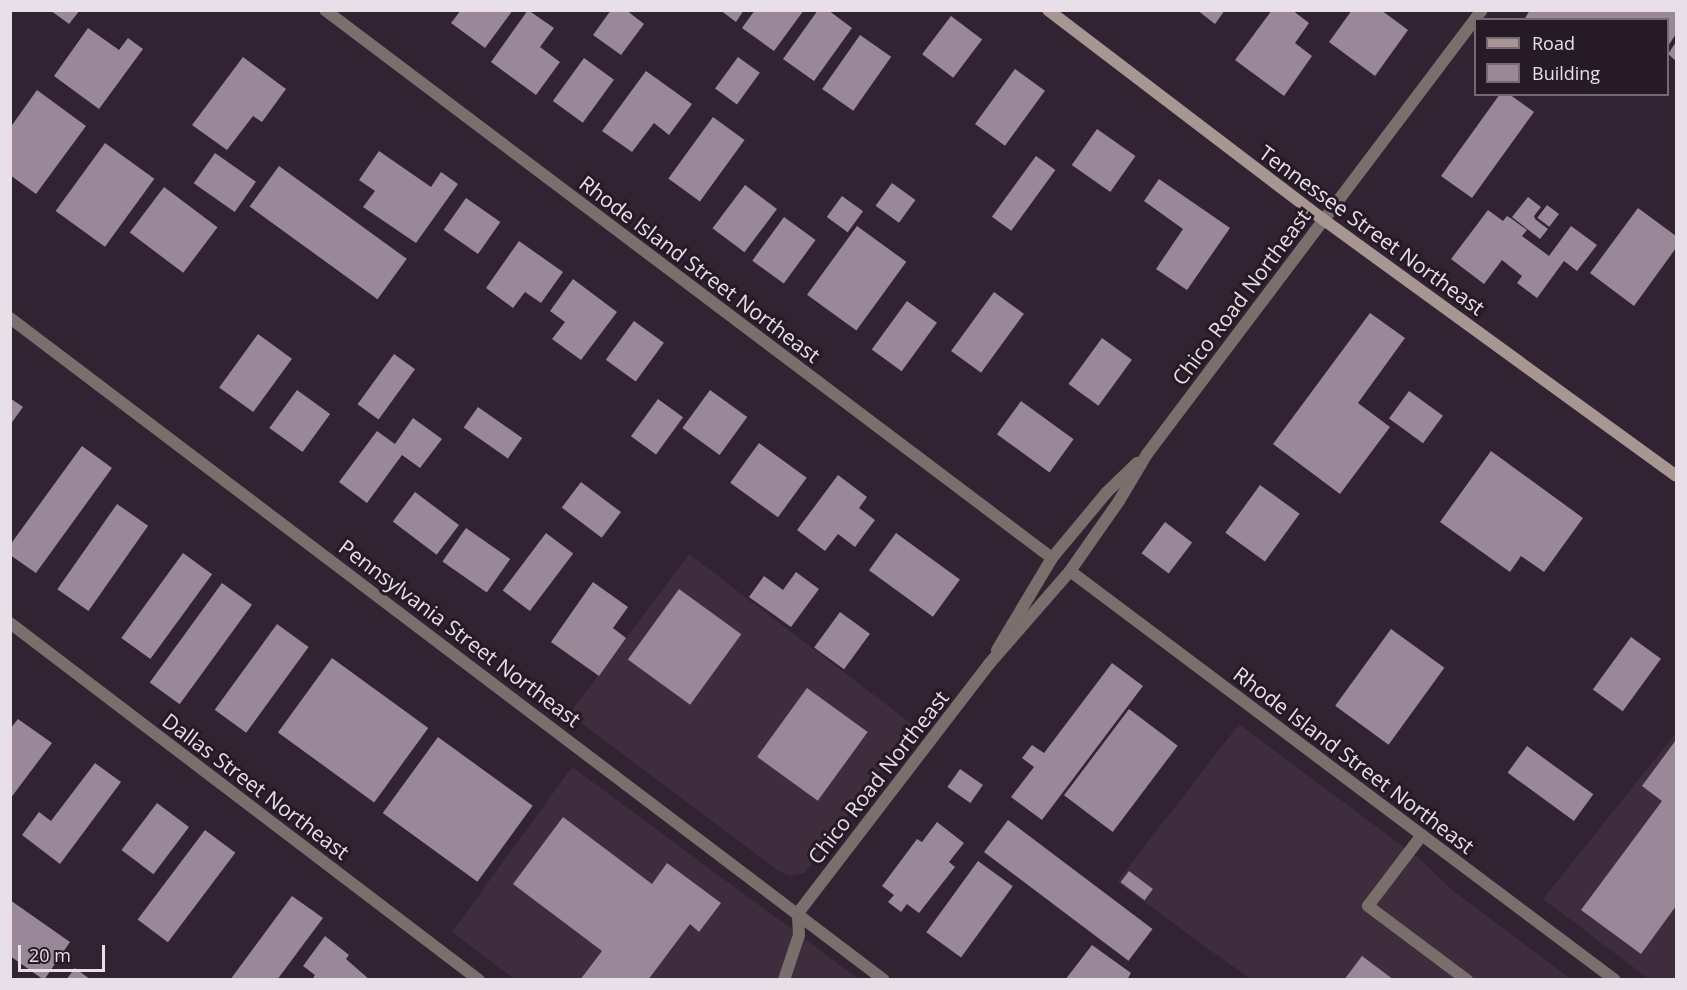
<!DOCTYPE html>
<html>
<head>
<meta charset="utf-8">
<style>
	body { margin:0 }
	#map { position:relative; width:1687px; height:990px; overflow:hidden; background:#312331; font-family:"Open Sans",sans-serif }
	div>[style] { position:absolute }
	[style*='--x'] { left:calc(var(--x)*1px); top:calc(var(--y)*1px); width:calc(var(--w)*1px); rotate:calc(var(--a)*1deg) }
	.built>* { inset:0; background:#3f2d3e }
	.building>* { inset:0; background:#9a8899; transform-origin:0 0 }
	.lane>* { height:12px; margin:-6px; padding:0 6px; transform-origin:6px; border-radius:6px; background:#7a6f6d }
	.street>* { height:12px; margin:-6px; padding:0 6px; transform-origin:6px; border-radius:6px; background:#7a6f6d }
	.secondary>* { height:12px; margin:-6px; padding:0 6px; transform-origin:6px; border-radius:6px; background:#a89693 }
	span { translate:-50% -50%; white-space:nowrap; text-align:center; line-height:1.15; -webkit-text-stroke:6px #271a27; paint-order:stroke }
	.street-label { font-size:21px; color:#e9dfe8 }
	.frame { position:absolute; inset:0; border:12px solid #e9dfe8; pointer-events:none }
	.legend { position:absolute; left:1474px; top:18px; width:195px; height:78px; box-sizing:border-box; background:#271a27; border:2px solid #756974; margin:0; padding:8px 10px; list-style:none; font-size:18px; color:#e9dfe8 }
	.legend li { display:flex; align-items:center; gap:12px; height:30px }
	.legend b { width:30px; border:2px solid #756974 }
	.scale { position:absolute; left:18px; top:945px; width:87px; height:27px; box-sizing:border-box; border:3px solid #e9dfe8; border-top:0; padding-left:8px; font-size:18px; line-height:21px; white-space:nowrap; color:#e9dfe8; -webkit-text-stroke:4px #271a27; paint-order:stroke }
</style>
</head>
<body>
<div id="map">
	<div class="built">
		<div style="clip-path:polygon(689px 554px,913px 725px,805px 873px,789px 876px,779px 871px,569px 714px)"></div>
		<div style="clip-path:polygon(1239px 724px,1420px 859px,1452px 890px,1571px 979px,1250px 979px,1117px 882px)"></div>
		<div style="clip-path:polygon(1676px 733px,1676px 979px,1649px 979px,1543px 899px)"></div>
		<div style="clip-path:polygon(572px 767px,786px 925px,858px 979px,514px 979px,452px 932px)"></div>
	</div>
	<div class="building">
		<div style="clip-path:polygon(50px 10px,80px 10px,69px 24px)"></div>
		<div style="clip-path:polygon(461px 10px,513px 10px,485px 48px,451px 23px)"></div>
		<div style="clip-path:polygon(528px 10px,554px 28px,540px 47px,560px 62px,536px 95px,491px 62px)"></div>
		<div style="clip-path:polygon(611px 10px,626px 10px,644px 24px,621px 55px,593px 35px)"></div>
		<div style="clip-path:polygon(720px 10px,744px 10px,736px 22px)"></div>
		<div style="clip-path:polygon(755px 10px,804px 10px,774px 51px,742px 28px)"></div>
		<div style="clip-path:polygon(818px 10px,828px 10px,852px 28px,814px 81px,783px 59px)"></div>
		<div style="clip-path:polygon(1197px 10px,1225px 10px,1215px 24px)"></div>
		<div style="clip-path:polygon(1272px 10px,1292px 10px,1309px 23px,1295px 43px,1312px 56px,1284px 96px,1235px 60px)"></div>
		<div style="clip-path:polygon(1352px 10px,1381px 10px,1408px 30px,1375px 76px,1329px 42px)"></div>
		<div style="clip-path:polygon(1530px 10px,1676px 10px,1676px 34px,1668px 46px,1668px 20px,1527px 20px,1525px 18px)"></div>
		<div style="left:951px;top:16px;width:39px;height:48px;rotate:37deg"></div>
		<div style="clip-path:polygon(88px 28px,119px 50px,128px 38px,143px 49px,99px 109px,54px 76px)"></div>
		<div style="left:860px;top:35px;width:38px;height:66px;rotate:35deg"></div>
		<div style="clip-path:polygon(1676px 42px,1676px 61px,1668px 54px)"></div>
		<div style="clip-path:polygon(243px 57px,286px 89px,262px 122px,253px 116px,227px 150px,192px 125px)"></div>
		<div style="left:738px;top:57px;width:27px;height:39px;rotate:36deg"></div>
		<div style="left:584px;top:58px;width:37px;height:53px;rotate:36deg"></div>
		<div style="left:1015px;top:69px;width:37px;height:68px;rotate:36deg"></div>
		<div style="clip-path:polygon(646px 71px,692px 104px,669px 135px,654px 123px,632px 152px,602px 131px)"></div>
		<div style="clip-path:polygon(37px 90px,86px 126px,36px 194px,10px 175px,10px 128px)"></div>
		<div style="clip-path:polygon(1500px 94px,1509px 94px,1534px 112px,1472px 198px,1441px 176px)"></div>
		<div style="left:713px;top:117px;width:39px;height:76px;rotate:36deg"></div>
		<div style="left:1097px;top:129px;width:47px;height:44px;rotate:35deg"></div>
		<div style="left:105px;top:143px;width:61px;height:84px;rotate:36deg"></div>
		<div style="clip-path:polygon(379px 151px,431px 187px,441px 172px,458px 184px,416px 243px,363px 207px,375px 191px,359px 180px)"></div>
		<div style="left:215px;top:153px;width:50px;height:37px;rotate:35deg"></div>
		<div style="left:1036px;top:156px;width:24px;height:75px;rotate:36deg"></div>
		<div style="left:279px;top:166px;width:158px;height:50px;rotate:36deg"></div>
		<div style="clip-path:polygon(1159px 179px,1230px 228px,1187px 290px,1156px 269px,1183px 229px,1144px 201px)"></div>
		<div style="left:892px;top:183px;width:29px;height:28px;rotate:36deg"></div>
		<div style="left:745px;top:185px;width:40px;height:54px;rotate:37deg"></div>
		<div style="left:164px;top:187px;width:67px;height:57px;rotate:37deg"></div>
		<div style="left:842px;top:196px;width:26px;height:26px;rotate:36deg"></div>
		<div style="clip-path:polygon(1528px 197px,1541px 207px,1534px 216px,1535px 219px,1548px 229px,1540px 239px,1512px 217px)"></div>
		<div style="left:466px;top:198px;width:42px;height:39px;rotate:35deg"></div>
		<div style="left:1547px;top:205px;width:15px;height:16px;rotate:37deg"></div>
		<div style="clip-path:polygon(1638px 208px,1676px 236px,1676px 248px,1634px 306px,1590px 273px)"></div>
		<div style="clip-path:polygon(1488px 210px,1503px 221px,1507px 216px,1512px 219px,1527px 230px,1522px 236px,1549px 256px,1571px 226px,1597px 245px,1577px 271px,1564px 261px,1537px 298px,1517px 283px,1522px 276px,1502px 260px,1484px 284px,1451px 259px)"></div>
		<div style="left:784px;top:217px;width:39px;height:54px;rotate:36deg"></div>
		<div style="left:857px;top:226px;width:61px;height:85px;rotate:36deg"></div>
		<div style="clip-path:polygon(519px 241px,563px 272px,541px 303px,525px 292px,513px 308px,486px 288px)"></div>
		<div style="clip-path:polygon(573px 279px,617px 312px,581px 360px,552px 339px,565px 322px,550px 311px)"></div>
		<div style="left:994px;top:292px;width:37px;height:73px;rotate:36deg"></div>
		<div style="left:907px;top:301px;width:37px;height:60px;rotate:36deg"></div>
		<div style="clip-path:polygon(1370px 313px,1405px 338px,1358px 403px,1390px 427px,1340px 494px,1273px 444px)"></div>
		<div style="left:634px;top:321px;width:37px;height:48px;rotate:36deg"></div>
		<div style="left:258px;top:334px;width:42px;height:66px;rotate:36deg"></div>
		<div style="left:1102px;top:338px;width:37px;height:57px;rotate:36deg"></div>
		<div style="left:394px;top:354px;width:26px;height:62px;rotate:36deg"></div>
		<div style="left:297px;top:390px;width:41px;height:47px;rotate:36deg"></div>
		<div style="left:710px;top:390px;width:46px;height:47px;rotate:36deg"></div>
		<div style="left:1409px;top:391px;width:42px;height:34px;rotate:36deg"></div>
		<div style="clip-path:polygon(10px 398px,23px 407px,10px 425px)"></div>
		<div style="left:658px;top:399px;width:31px;height:46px;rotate:36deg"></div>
		<div style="left:1021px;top:401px;width:65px;height:41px;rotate:36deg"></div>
		<div style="left:478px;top:407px;width:54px;height:25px;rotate:35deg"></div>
		<div style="clip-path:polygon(413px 418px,442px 439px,420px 468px,402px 455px,367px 503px,339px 482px,377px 431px,395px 444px)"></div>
		<div style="left:759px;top:443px;width:59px;height:49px;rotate:36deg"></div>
		<div style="clip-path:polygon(82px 446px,112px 468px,36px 573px,10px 555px,10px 545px)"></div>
		<div style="clip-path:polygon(1491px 451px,1583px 518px,1544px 572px,1521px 556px,1510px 572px,1440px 522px)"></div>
		<div style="clip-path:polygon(838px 475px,867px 497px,859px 508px,875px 520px,855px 547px,838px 534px,825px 551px,797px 530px)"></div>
		<div style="left:581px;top:482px;width:50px;height:32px;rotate:37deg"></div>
		<div style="left:1260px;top:485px;width:49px;height:59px;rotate:36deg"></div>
		<div style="left:415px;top:492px;width:55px;height:37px;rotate:37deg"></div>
		<div style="left:117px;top:504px;width:38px;height:104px;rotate:35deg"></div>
		<div style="left:1165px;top:522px;width:34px;height:39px;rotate:37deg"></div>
		<div style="left:466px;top:528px;width:54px;height:41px;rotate:35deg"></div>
		<div style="left:546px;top:533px;width:34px;height:72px;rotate:37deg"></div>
		<div style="left:896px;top:533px;width:79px;height:46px;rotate:36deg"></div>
		<div style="left:183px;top:553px;width:36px;height:105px;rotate:36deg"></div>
		<div style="clip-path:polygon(796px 572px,819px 589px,791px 627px,749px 597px,764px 576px,783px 590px)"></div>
		<div style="clip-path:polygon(593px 582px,628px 607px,613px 628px,626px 638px,599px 676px,551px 642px)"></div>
		<div style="left:222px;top:583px;width:37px;height:123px;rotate:36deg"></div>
		<div style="left:679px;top:589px;width:77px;height:87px;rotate:36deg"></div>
		<div style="left:840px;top:612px;width:37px;height:44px;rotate:36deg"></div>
		<div style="left:277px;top:624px;width:39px;height:106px;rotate:36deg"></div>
		<div style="left:1391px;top:629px;width:66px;height:95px;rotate:36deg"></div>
		<div style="left:1631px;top:637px;width:37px;height:65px;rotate:36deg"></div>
		<div style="left:332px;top:658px;width:119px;height:92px;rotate:36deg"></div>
		<div style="clip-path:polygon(1112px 663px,1143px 686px,1042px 820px,1011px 797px,1034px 767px,1022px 758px,1032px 745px,1044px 753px)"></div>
		<div style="left:807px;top:688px;width:75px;height:85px;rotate:36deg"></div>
		<div style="left:1129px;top:709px;width:61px;height:108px;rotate:37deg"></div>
		<div style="clip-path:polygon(18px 719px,52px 743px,10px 799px,10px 729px)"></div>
		<div style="left:438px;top:737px;width:117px;height:94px;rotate:36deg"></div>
		<div style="clip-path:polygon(1676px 740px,1676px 906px,1641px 954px,1581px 910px,1662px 801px,1642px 786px)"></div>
		<div style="left:1527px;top:746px;width:82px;height:33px;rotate:36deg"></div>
		<div style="clip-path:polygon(95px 763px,121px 782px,60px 864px,22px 835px,39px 812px,51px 821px)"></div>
		<div style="left:960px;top:769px;width:28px;height:22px;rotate:35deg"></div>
		<div style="left:157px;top:803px;width:40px;height:59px;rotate:37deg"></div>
		<div style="clip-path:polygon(563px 817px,652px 884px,667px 863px,721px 903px,699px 932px,690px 924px,648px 980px,580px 980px,602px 951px,513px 884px)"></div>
		<div style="left:1008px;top:820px;width:181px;height:40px;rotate:37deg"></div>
		<div style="clip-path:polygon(937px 822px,964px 843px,949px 862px,955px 867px,919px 913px,907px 904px,901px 912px,888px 902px,894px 895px,882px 886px,917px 839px,922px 842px)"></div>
		<div style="left:205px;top:830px;width:38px;height:112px;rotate:37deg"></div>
		<div style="left:978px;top:861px;width:43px;height:88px;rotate:36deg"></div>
		<div style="left:1129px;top:871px;width:30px;height:14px;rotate:37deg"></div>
		<div style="clip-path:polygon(292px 896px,323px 918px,277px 980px,230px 980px)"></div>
		<div style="clip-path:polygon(10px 900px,70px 942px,44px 980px,10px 956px)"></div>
		<div style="clip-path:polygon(325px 936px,349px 955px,346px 959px,370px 980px,312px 980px,315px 975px,303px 966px)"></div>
		<div style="clip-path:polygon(1092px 945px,1131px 973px,1127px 980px,1065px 980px)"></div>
		<div style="clip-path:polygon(1362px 956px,1394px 980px,1344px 980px)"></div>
		<div style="clip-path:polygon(75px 968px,91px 980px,66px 980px)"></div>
	</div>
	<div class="lane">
		<div style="--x:1422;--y:835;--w:89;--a:127.3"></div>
		<div style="--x:1368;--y:906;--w:124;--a:36.8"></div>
		<div style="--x:784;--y:980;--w:47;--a:-71.6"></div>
		<div style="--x:799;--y:935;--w:22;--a:-93"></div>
	</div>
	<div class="street">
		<div style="--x:325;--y:10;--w:910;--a:37.01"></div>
		<div style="--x:10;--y:318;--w:1096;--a:37.14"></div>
		<div style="--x:1070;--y:571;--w:681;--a:36.89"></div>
		<div style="--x:10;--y:623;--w:589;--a:37.28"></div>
		<div style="--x:997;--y:650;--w:107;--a:-59.1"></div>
		<div style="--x:1052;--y:558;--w:86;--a:-50.2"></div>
		<div style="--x:1107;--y:492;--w:42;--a:-44"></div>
		<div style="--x:798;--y:913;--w:314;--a:-52.5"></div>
		<div style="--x:989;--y:664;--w:123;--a:-48.9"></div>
		<div style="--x:1070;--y:571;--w:85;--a:-55"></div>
		<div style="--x:1119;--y:501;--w:55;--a:-59.2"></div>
		<div style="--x:1147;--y:454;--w:556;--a:-52.97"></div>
	</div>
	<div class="secondary">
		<div style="--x:1048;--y:10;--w:347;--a:37.3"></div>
		<div style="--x:1324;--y:220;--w:435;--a:36"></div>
	</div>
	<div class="street-label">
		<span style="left:1372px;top:230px;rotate:36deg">Tennessee Street Northeast</span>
		<span style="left:700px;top:269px;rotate:37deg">Rhode Island Street Northeast</span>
		<span style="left:1241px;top:297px;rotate:-53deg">Chico Road Northeast</span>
		<span style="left:460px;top:633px;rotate:37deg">Pennsylvania Street Northeast</span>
		<span style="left:1354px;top:760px;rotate:37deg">Rhode Island Street Northeast</span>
		<span style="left:878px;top:777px;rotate:-52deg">Chico Road Northeast</span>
		<span style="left:256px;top:786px;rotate:37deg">Dallas Street Northeast</span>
	</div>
	<div class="frame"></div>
	<ul class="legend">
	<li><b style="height:8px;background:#a89693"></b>Road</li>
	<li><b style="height:16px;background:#9a8899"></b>Building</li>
	</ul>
	<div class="scale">20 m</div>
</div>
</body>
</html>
